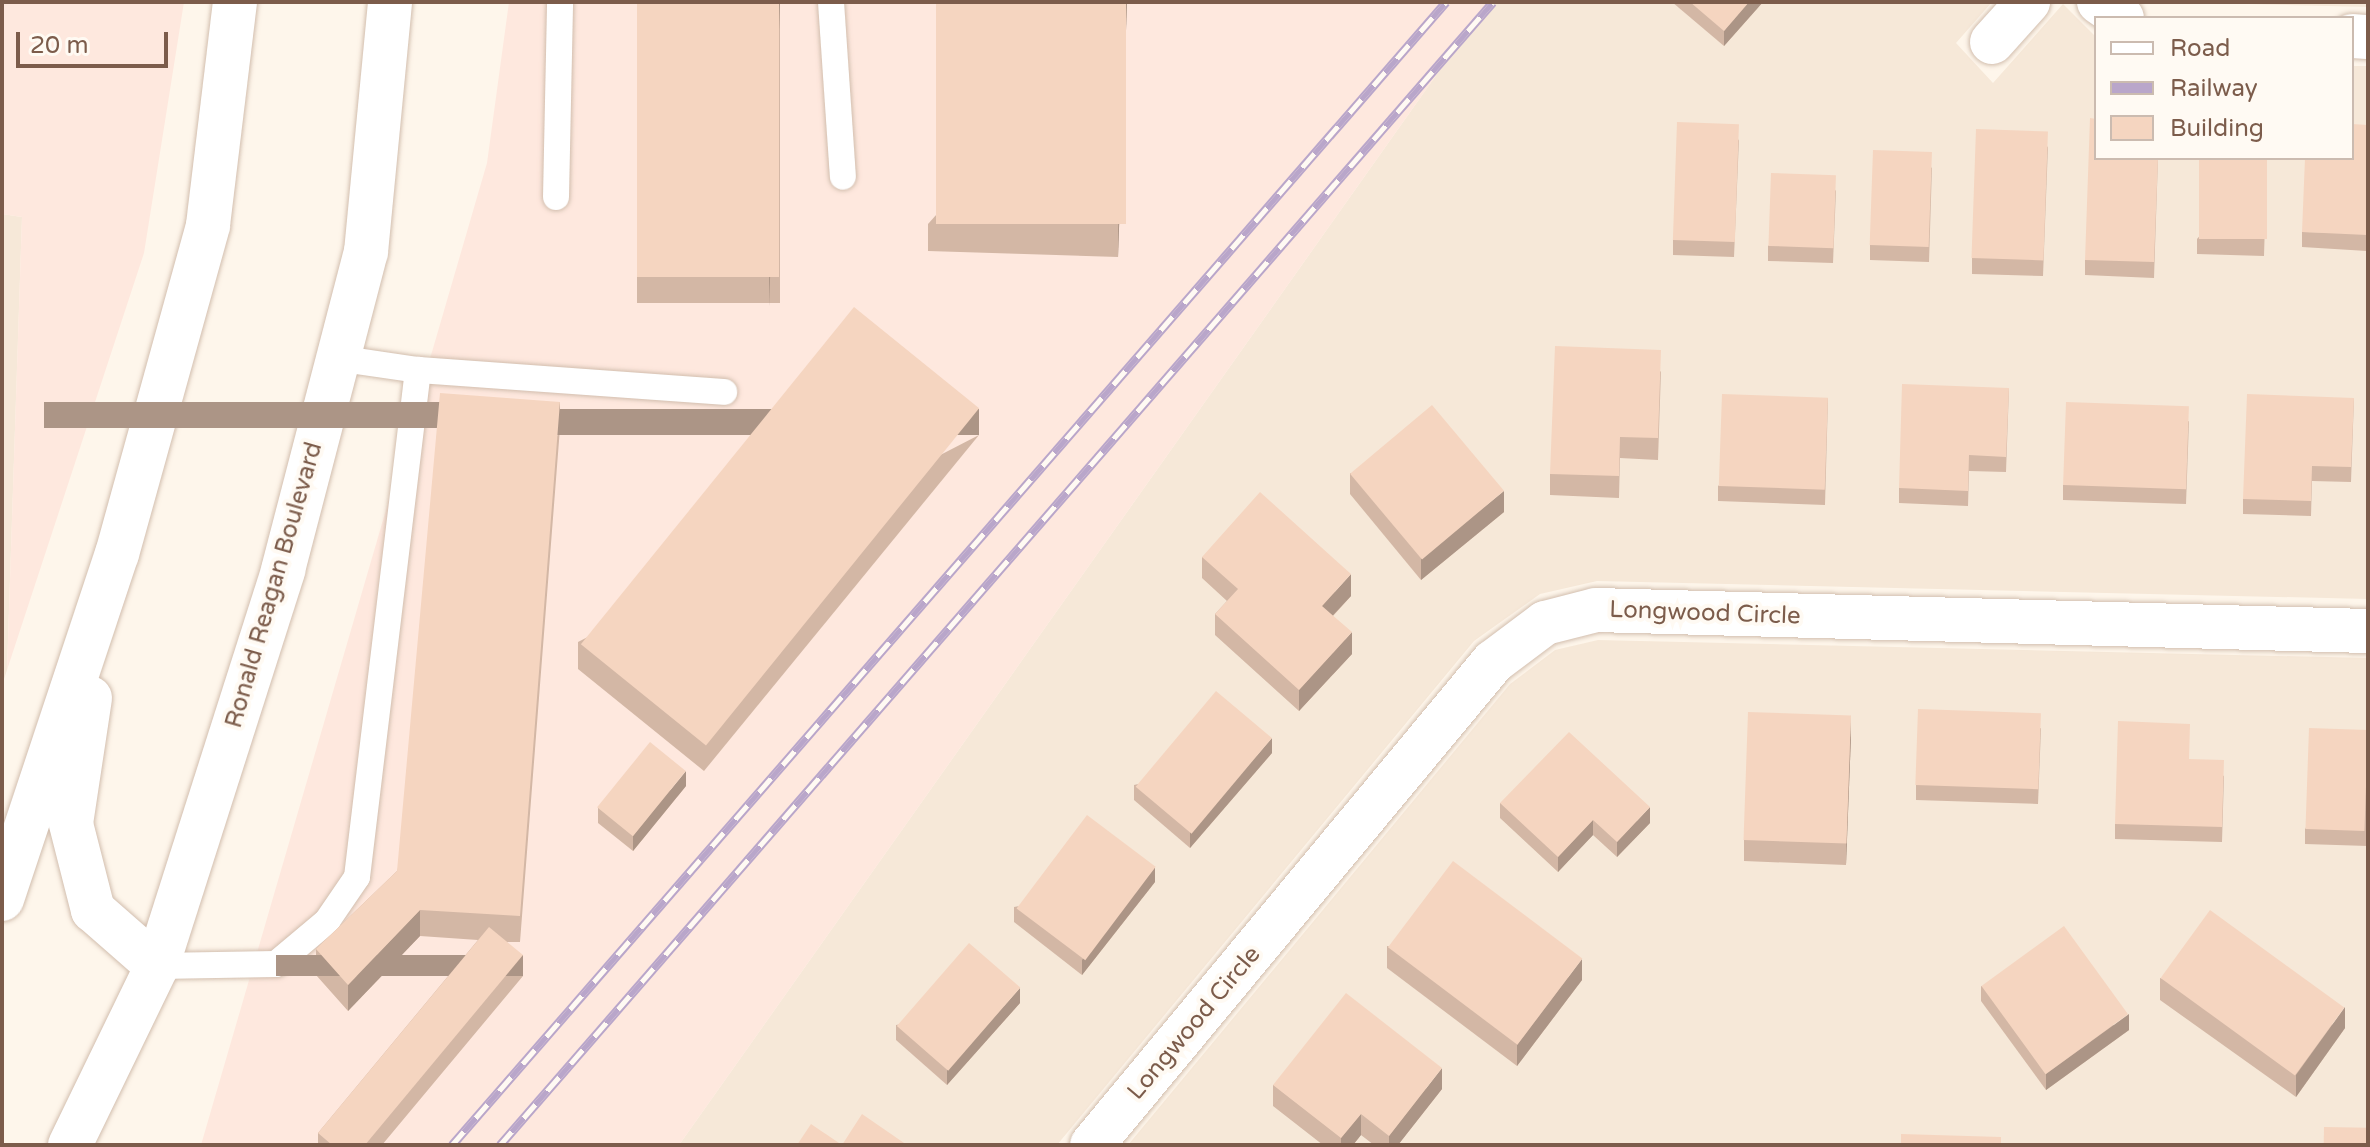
<!DOCTYPE html>
<html>
<head>
<meta charset="utf-8">
<style>
	body { margin:0 }
	#map { position:relative; width:2370px; height:1147px; overflow:hidden; background:#fef6eb; font-family:"Varela Round",sans-serif }
	div>[style] { position:absolute }
	[style*='--x'] { left:calc(var(--x)*1px); top:calc(var(--y)*1px); width:calc(var(--w)*1px); rotate:calc(var(--a)*1deg) }
	.residential>* { inset:0; background:#f6e8d8 }
	.commercial>* { inset:0; background:#fee8de }
	.roads { filter:drop-shadow(0 0 2px #d2beae) drop-shadow(0 0 2px #d2beae) }
	.lane>* { height:26px; margin:-13px; padding:0 13px; transform-origin:13px; border-radius:13px; background:#fff }
	.street>* { height:44px; margin:-22px; padding:0 22px; transform-origin:22px; border-radius:22px; background:#fff }
	.secondary>* { height:44px; margin:-22px; padding:0 22px; transform-origin:22px; border-radius:22px; background:#fff }
	.rail>* { height:9px; margin-top:-4.5px; transform-origin:0; background:repeating-linear-gradient(90deg,#fffaf3 0 18px,#b9a6ca 0 36px); box-sizing:border-box; border-block:2px solid #b9a6ca }
	.wall>* { inset:0; background:#d3b7a5; transform-origin:0 0 }
	.shaded-wall>* { inset:0; background:#ac9586; transform-origin:0 0 }
	.building>* { inset:0; background:#f5d5c0; transform-origin:0 0 }
	span { translate:-50% -50%; white-space:nowrap; text-align:center; line-height:1.15; -webkit-text-stroke:8px #fffaf3; paint-order:stroke }
	.street-label { font-size:24px; color:#7c5c4b }
	.frame { position:absolute; inset:0; border:4px solid #7c5c4b; pointer-events:none }
	.legend { position:absolute; left:2094px; top:16px; width:260px; height:144px; box-sizing:border-box; background:#fffaf3; border:2px solid #cbbbb0; margin:0; padding:10px 14px; list-style:none; font-size:24px; color:#7c5c4b }
	.legend li { display:flex; align-items:center; gap:16px; height:40px }
	.legend b { width:40px; border:2px solid #cbbbb0 }
	.scale { position:absolute; left:16px; top:32px; width:152px; height:36px; box-sizing:border-box; border:4px solid #7c5c4b; border-top:0; padding-left:10px; font-size:24px; line-height:28px; white-space:nowrap; color:#7c5c4b; -webkit-text-stroke:6px #fffaf3; paint-order:stroke }
</style>
</head>
<body>
<div id="map">
	<div class="residential">
		<div style="clip-path:polygon(1488px 2px,1992px 2px,1956px 43px,1993px 83px,2063px 4px,2096px 37px,2096px 158px,2352px 158px,2352px 66px,2368px 66px,2368px 599px,1597px 581px,1540px 594px,1474px 641px,1057px 1145px,679px 1145px)"></div>
		<div style="clip-path:polygon(2168px 2px,2368px 2px,2368px 7px,2169px 2px)"></div>
		<div style="clip-path:polygon(2px 214px,22px 217px,7px 670px,2px 685px)"></div>
		<div style="clip-path:polygon(1598px 640px,2368px 658px,2368px 1145px,1128px 1145px,1510px 684px,1555px 650px)"></div>
	</div>
	<div class="commercial">
		<div style="clip-path:polygon(2px 2px,184px 2px,144px 253px,7px 670px,22px 217px,2px 214px)"></div>
		<div style="clip-path:polygon(509px 2px,1488px 2px,679px 1145px,201px 1145px,487px 163px)"></div>
	</div>
	<div class="roads">
		<div class="lane">
			<div style="--x:831;--y:2;--w:175;--a:86.1"></div>
			<div style="--x:556;--y:197;--w:195;--a:-88.8"></div>
			<div style="--x:418;--y:370;--w:307;--a:4.1"></div>
			<div style="--x:157;--y:966;--w:119;--a:-1"></div>
			<div style="--x:276;--y:964;--w:67;--a:-40.1"></div>
			<div style="--x:327;--y:921;--w:53;--a:-55.7"></div>
			<div style="--x:357;--y:877;--w:511;--a:-83.14"></div>
			<div style="--x:418;--y:370;--w:82;--a:-171.6"></div>
		</div>
		<div class="street">
			<div style="--x:2099;--y:2;--w:28;--a:35"></div>
			<div style="--x:2352;--y:36;--w:16;--a:4"></div>
			<div style="--x:1992;--y:42;--w:54;--a:-48"></div>
			<div style="--x:1092;--y:1145;--w:628;--a:-50.3"></div>
			<div style="--x:1493;--y:662;--w:65;--a:-36.9"></div>
			<div style="--x:1545;--y:623;--w:53;--a:-14.3"></div>
			<div style="--x:1596;--y:610;--w:772;--a:1.56"></div>
		</div>
		<div class="secondary">
			<div style="--x:90;--y:698;--w:127;--a:98.6"></div>
			<div style="--x:71;--y:824;--w:89;--a:75.7"></div>
			<div style="--x:93;--y:910;--w:85;--a:41.2"></div>
			<div style="--x:2;--y:899;--w:364;--a:-71.6"></div>
			<div style="--x:117;--y:554;--w:341;--a:-74.5"></div>
			<div style="--x:208;--y:225;--w:225;--a:-83.1"></div>
			<div style="--x:70;--y:1145;--w:199;--a:-64.1"></div>
			<div style="--x:157;--y:966;--w:416;--a:-72.3"></div>
			<div style="--x:283;--y:570;--w:329;--a:-75.4"></div>
			<div style="--x:366;--y:252;--w:251;--a:-84.5"></div>
		</div>
	</div>
	<div class="rail">
		<div style="--x:452;--y:1145;--w:1515;--a:-48.99"></div>
		<div style="--x:500;--y:1145;--w:1514;--a:-49.02"></div>
	</div>
	<div class="wall">
		<div style="left:637px;top:2px;width:143px;height:301px"></div>
		<div style="clip-path:polygon(1127px 2px,1118px 257px,928px 251px,928px 224px)"></div>
		<div style="clip-path:polygon(1672px 2px,1763px 2px,1724px 46px)"></div>
		<div style="clip-path:polygon(1739px 139px,1734px 257px,1673px 255px,1673px 240px)"></div>
		<div style="clip-path:polygon(2048px 146px,2043px 276px,1972px 274px,1972px 258px)"></div>
		<div style="clip-path:polygon(2158px 158px,2154px 278px,2085px 275px,2085px 260px)"></div>
		<div style="clip-path:polygon(2267px 158px,2264px 256px,2197px 254px,2197px 239px)"></div>
		<div style="clip-path:polygon(1932px 167px,1929px 262px,1870px 260px,1870px 245px)"></div>
		<div style="clip-path:polygon(1836px 190px,1833px 263px,1768px 261px,1768px 246px)"></div>
		<div style="clip-path:polygon(2302px 232px,2368px 233px,2367px 251px,2302px 247px)"></div>
		<div style="clip-path:polygon(1661px 371px,1658px 460px,1620px 458px,1619px 498px,1550px 495px,1550px 474px)"></div>
		<div style="clip-path:polygon(2009px 388px,2006px 472px,1969px 471px,1968px 506px,1899px 503px,1899px 488px)"></div>
		<div style="clip-path:polygon(1828px 398px,1825px 505px,1718px 501px,1718px 486px)"></div>
		<div style="clip-path:polygon(2354px 398px,2351px 482px,2312px 481px,2311px 516px,2243px 514px,2243px 499px)"></div>
		<div style="clip-path:polygon(2189px 421px,2186px 504px,2063px 500px,2063px 485px)"></div>
		<div style="clip-path:polygon(560px 428px,520px 942px,507px 942px,523px 976px,382px 1145px,318px 1145px,318px 1133px,478px 940px,420px 936px,348px 1011px,316px 975px,316px 949px,397px 871px)"></div>
		<div style="clip-path:polygon(979px 435px,704px 771px,578px 669px,578px 642px)"></div>
		<div style="clip-path:polygon(1350px 473px,1504px 512px,1421px 580px,1350px 494px)"></div>
		<div style="clip-path:polygon(1202px 557px,1351px 596px,1333px 616px,1352px 654px,1299px 711px,1215px 635px,1215px 614px,1227px 601px,1202px 578px)"></div>
		<div style="clip-path:polygon(2041px 728px,2038px 804px,1916px 800px,1916px 785px)"></div>
		<div style="clip-path:polygon(2368px 730px,2368px 846px,2305px 844px,2305px 829px)"></div>
		<div style="clip-path:polygon(1851px 736px,1846px 865px,1744px 861px,1744px 840px)"></div>
		<div style="clip-path:polygon(1272px 753px,1190px 848px,1134px 800px,1134px 785px)"></div>
		<div style="clip-path:polygon(2189px 759px,2224px 776px,2222px 842px,2115px 839px,2115px 824px)"></div>
		<div style="clip-path:polygon(686px 786px,633px 851px,598px 823px,598px 808px)"></div>
		<div style="clip-path:polygon(1500px 803px,1650px 823px,1617px 857px,1593px 835px,1558px 872px,1500px 818px)"></div>
		<div style="clip-path:polygon(1155px 882px,1082px 975px,1014px 922px,1014px 907px)"></div>
		<div style="clip-path:polygon(1387px 946px,1582px 980px,1517px 1066px,1387px 968px)"></div>
		<div style="clip-path:polygon(2160px 978px,2345px 1028px,2296px 1097px,2160px 1000px)"></div>
		<div style="clip-path:polygon(1981px 986px,2129px 1030px,2046px 1090px,1981px 1001px)"></div>
		<div style="clip-path:polygon(1020px 1003px,947px 1085px,896px 1040px,896px 1025px)"></div>
		<div style="clip-path:polygon(1273px 1085px,1442px 1089px,1398px 1145px,1374px 1145px,1361px 1135px,1353px 1145px,1323px 1145px,1273px 1106px)"></div>
	</div>
	<div class="shaded-wall">
		<div style="clip-path:polygon(779px 2px,780px 2px,769px 307px,769px 281px)"></div>
		<div style="clip-path:polygon(1126px 2px,1127px 2px,1118px 257px,1118px 231px)"></div>
		<div style="clip-path:polygon(1749px 2px,1763px 2px,1724px 46px,1724px 31px)"></div>
		<div style="left:560px;top:402px;width:26px;height:516px;rotate:90deg"></div>
		<div style="left:979px;top:409px;width:26px;height:434px;rotate:90deg"></div>
		<div style="clip-path:polygon(1504px 491px,1504px 512px,1421px 580px,1421px 558px)"></div>
		<div style="clip-path:polygon(1351px 574px,1351px 596px,1322px 627px,1322px 606px)"></div>
		<div style="clip-path:polygon(1352px 632px,1352px 654px,1299px 711px,1299px 690px)"></div>
		<div style="clip-path:polygon(1851px 715px,1851px 736px,1846px 865px,1846px 843px)"></div>
		<div style="clip-path:polygon(1272px 738px,1272px 753px,1190px 848px,1190px 832px)"></div>
		<div style="clip-path:polygon(686px 771px,686px 786px,633px 851px,633px 836px)"></div>
		<div style="clip-path:polygon(1650px 807px,1650px 823px,1617px 857px,1617px 842px)"></div>
		<div style="clip-path:polygon(1593px 820px,1593px 835px,1558px 872px,1558px 857px)"></div>
		<div style="clip-path:polygon(1155px 867px,1155px 882px,1082px 975px,1082px 960px)"></div>
		<div style="clip-path:polygon(420px 910px,420px 936px,348px 1011px,348px 985px)"></div>
		<div style="left:523px;top:955px;width:21px;height:247px;rotate:90deg"></div>
		<div style="clip-path:polygon(1582px 959px,1582px 980px,1517px 1066px,1517px 1045px)"></div>
		<div style="clip-path:polygon(1020px 988px,1020px 1003px,947px 1085px,947px 1070px)"></div>
		<div style="clip-path:polygon(2345px 1007px,2345px 1028px,2296px 1097px,2296px 1075px)"></div>
		<div style="clip-path:polygon(2129px 1014px,2129px 1030px,2046px 1090px,2046px 1074px)"></div>
		<div style="clip-path:polygon(1442px 1068px,1442px 1089px,1398px 1145px,1389px 1145px,1389px 1136px)"></div>
		<div style="clip-path:polygon(1361px 1114px,1361px 1135px,1353px 1145px,1341px 1145px,1341px 1138px)"></div>
	</div>
	<div class="building">
		<div style="left:637px;top:2px;width:142px;height:275px"></div>
		<div style="left:936px;top:2px;width:190px;height:222px"></div>
		<div style="clip-path:polygon(1690px 2px,1749px 2px,1724px 31px)"></div>
		<div style="clip-path:polygon(2090px 118px,2096px 119px,2096px 158px,2158px 158px,2154px 262px,2085px 260px)"></div>
		<div style="left:1677px;top:122px;width:62px;height:118px;rotate:2deg"></div>
		<div style="clip-path:polygon(2352px 124px,2368px 125px,2367px 235px,2302px 232px,2305px 158px,2352px 158px)"></div>
		<div style="left:1976px;top:129px;width:72px;height:129px;rotate:2deg"></div>
		<div style="left:1873px;top:150px;width:59px;height:95px;rotate:2deg"></div>
		<div style="left:2199px;top:158px;width:68px;height:81px"></div>
		<div style="left:1771px;top:173px;width:65px;height:73px;rotate:2deg"></div>
		<div style="left:854px;top:307px;width:161px;height:434px;rotate:39deg"></div>
		<div style="clip-path:polygon(1555px 346px,1661px 350px,1658px 438px,1620px 437px,1619px 476px,1550px 474px)"></div>
		<div style="clip-path:polygon(1902px 384px,2009px 388px,2006px 457px,1969px 455px,1968px 491px,1899px 488px)"></div>
		<div style="clip-path:polygon(440px 393px,560px 402px,520px 916px,420px 910px,348px 985px,316px 949px,397px 871px)"></div>
		<div style="left:1722px;top:394px;width:106px;height:92px;rotate:2deg"></div>
		<div style="clip-path:polygon(2247px 394px,2354px 398px,2351px 467px,2312px 466px,2311px 501px,2243px 499px)"></div>
		<div style="left:2066px;top:402px;width:123px;height:83px;rotate:2deg"></div>
		<div style="left:1432px;top:405px;width:112px;height:107px;rotate:50deg"></div>
		<div style="clip-path:polygon(1260px 492px,1351px 574px,1322px 606px,1352px 632px,1299px 690px,1215px 614px,1238px 589px,1202px 557px)"></div>
		<div style="left:1216px;top:691px;width:73px;height:125px;rotate:40deg"></div>
		<div style="left:1918px;top:709px;width:123px;height:76px;rotate:2deg"></div>
		<div style="left:1748px;top:712px;width:103px;height:128px;rotate:2deg"></div>
		<div style="clip-path:polygon(2118px 721px,2190px 724px,2189px 759px,2224px 760px,2222px 827px,2115px 824px)"></div>
		<div style="left:2309px;top:728px;width:59px;height:101px;rotate:2deg"></div>
		<div style="clip-path:polygon(1569px 732px,1650px 807px,1617px 842px,1593px 820px,1558px 857px,1500px 803px)"></div>
		<div style="left:650px;top:742px;width:46px;height:84px;rotate:39deg"></div>
		<div style="left:1087px;top:815px;width:86px;height:117px;rotate:37deg"></div>
		<div style="left:1453px;top:861px;width:162px;height:108px;rotate:37deg"></div>
		<div style="left:2210px;top:910px;width:166px;height:84px;rotate:36deg"></div>
		<div style="left:2064px;top:926px;width:109px;height:102px;rotate:54deg"></div>
		<div style="clip-path:polygon(489px 927px,523px 955px,365px 1145px,332px 1145px,318px 1133px)"></div>
		<div style="left:969px;top:943px;width:68px;height:110px;rotate:41deg"></div>
		<div style="clip-path:polygon(1346px 993px,1442px 1068px,1389px 1136px,1361px 1114px,1341px 1138px,1273px 1085px)"></div>
		<div style="clip-path:polygon(862px 1114px,907px 1145px,797px 1145px,811px 1124px,842px 1145px)"></div>
		<div style="left:2324px;top:1127px;width:44px;height:18px;rotate:1deg"></div>
		<div style="clip-path:polygon(1901px 1134px,2001px 1137px,2001px 1145px,1901px 1145px)"></div>
	</div>
	<div class="street-label">
		<span style="left:274px;top:585px;rotate:-74deg">Ronald Reagan Boulevard</span>
		<span style="left:1705px;top:613px;rotate:2deg">Longwood Circle</span>
		<span style="left:1194px;top:1023px;rotate:-50deg">Longwood Circle</span>
	</div>
	<div class="frame"></div>
	<ul class="legend">
	<li><b style="height:10px;background:#fff"></b>Road</li>
	<li><b style="height:10px;background:#b9a6ca"></b>Railway</li>
	<li><b style="height:22px;background:#f5d5c0"></b>Building</li>
	</ul>
	<div class="scale">20 m</div>
</div>
</body>
</html>
